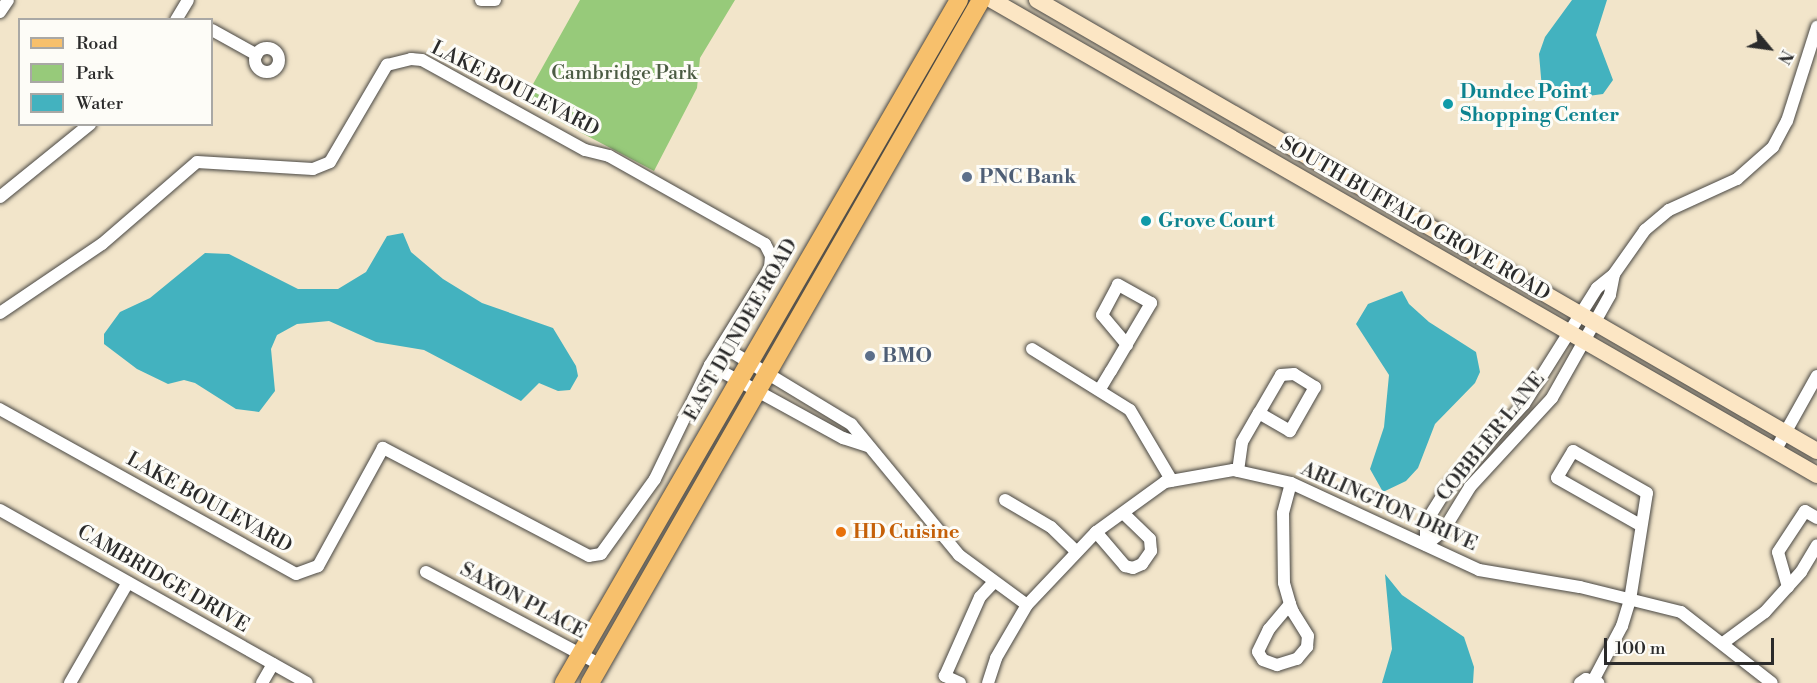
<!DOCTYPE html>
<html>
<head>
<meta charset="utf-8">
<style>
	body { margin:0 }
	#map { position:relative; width:1817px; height:683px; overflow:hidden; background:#f2e5ca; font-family:"Libre Bodoni",serif }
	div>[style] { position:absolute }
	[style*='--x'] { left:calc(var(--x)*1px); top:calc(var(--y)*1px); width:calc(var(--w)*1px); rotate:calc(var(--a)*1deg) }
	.green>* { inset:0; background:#97ca7a }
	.water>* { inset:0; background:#43b2bf }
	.roads { filter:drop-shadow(0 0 2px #494743) drop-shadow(0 0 2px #494743) }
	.minor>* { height:12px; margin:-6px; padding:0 6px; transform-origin:6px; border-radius:6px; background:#fff }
	.minor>.ring { margin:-6px; padding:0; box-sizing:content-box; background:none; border:12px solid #fff; border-radius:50% }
	.secondary>* { height:16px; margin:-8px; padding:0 8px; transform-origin:8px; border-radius:8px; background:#fce6c4 }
	.primary>* { height:18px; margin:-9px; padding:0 9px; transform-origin:9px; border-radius:9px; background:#f7c06c }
	.dots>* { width:16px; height:16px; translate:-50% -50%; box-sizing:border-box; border:3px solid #fdfcf7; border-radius:50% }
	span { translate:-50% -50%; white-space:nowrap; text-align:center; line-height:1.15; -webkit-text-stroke:6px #fdfcf7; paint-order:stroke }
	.park-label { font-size:20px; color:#4b5b43 }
	.street-label { font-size:20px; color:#2b2b2b }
	.culture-label { font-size:20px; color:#0d838f; font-weight:700 }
	.left { translate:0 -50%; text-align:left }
	.service-label { font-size:20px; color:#4e5e75; font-weight:700 }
	.food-label { font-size:20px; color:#c56008; font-weight:700 }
	.legend { position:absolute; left:18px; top:18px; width:195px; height:108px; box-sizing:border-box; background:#fdfcf7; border:2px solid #a9a8a5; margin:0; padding:8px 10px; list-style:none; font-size:18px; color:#2b2b2b }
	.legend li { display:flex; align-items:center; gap:12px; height:30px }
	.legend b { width:30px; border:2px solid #a9a8a5 }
	.north { position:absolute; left:1739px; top:18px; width:60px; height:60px; -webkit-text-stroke:4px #fdfcf7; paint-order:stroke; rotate:119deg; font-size:16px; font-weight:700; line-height:24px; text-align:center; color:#2b2b2b }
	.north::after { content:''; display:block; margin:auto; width:21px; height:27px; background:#2b2b2b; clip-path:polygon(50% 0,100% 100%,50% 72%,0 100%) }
	.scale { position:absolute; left:1604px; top:638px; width:170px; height:27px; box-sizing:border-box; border:3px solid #2b2b2b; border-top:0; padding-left:8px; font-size:18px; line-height:21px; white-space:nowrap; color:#2b2b2b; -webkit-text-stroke:4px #fdfcf7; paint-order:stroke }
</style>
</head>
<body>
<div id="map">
	<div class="green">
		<div style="clip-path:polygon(580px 0,735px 0,700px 58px,697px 88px,654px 171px,523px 102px)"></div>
	</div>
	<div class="water">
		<div style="clip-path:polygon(1572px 0,1607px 0,1596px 35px,1613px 80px,1603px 94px,1558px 100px,1542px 89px,1539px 54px,1545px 37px)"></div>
		<div style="clip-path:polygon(403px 233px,411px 252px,443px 279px,482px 303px,553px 328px,576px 366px,578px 376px,570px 390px,558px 391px,539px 383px,521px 401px,424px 350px,376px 342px,329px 321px,297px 324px,277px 335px,271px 349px,275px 391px,259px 412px,236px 409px,195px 383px,184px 380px,168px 384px,137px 369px,104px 344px,104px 334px,120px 312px,150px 298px,205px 253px,229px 254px,298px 289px,338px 289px,366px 272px,387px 236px)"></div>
		<div style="clip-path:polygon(1402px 291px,1409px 304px,1429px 322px,1476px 352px,1480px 372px,1475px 383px,1435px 424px,1418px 468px,1406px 481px,1383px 492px,1370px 469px,1384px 427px,1389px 375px,1356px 324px,1368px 304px)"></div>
		<div style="clip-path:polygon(1385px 574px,1402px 595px,1464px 637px,1474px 667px,1473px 683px,1382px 683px,1392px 649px)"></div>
	</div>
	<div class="roads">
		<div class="minor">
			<div style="--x:481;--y:0;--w:14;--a:0"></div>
			<div style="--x:0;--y:12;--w:14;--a:-56"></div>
			<div style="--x:176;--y:20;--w:23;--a:-59"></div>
			<div style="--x:212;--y:30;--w:51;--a:29.1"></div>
			<div class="ring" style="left:255px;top:48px;width:12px;height:12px"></div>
			<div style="--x:0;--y:197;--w:116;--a:-39"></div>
			<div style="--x:1614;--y:274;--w:21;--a:101"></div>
			<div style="--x:1610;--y:295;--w:118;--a:119.4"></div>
			<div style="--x:1552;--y:398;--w:121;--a:132.7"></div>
			<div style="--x:1470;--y:487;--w:52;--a:121.5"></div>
			<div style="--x:1443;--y:531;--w:22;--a:141"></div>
			<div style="--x:1426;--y:545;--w:23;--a:-90"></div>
			<div style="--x:1426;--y:522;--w:40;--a:-58"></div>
			<div style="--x:1447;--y:488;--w:114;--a:-47.5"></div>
			<div style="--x:1524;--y:404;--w:137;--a:-57.8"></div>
			<div style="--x:1597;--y:288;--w:22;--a:-39"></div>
			<div style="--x:1614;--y:274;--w:54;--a:-54.8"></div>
			<div style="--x:1645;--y:230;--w:31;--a:-40"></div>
			<div style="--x:1669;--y:210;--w:75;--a:-24.5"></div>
			<div style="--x:1737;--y:179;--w:48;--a:-41.6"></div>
			<div style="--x:1773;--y:147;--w:30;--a:-62"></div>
			<div style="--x:1787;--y:121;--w:99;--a:-72.3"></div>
			<div style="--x:0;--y:313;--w:123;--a:-34.1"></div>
			<div style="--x:102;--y:244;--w:125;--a:-40.8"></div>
			<div style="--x:197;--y:162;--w:116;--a:3.5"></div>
			<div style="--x:313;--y:169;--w:18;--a:-22"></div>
			<div style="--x:330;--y:162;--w:113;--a:-59.6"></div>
			<div style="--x:387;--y:65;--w:25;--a:-14"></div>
			<div style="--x:411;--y:59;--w:11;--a:5"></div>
			<div style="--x:422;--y:60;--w:186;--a:28.9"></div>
			<div style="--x:585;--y:150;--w:25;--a:14"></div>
			<div style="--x:609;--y:156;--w:179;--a:29.4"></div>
			<div style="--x:765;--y:244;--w:13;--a:63"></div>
			<div style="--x:771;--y:256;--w:12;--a:95"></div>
			<div style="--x:770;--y:268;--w:114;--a:121.7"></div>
			<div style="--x:710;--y:365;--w:127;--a:115.8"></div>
			<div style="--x:655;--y:479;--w:92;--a:125.8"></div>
			<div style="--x:601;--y:554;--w:12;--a:171"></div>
			<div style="--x:589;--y:556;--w:233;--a:-152.3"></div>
			<div style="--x:383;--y:448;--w:135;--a:118.8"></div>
			<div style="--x:318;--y:566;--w:23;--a:160"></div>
			<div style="--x:296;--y:574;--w:339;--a:-150.9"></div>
			<div style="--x:722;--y:346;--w:151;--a:31.2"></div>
			<div style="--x:851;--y:424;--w:170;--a:50.5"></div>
			<div style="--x:959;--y:555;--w:84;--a:36.3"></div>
			<div style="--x:1032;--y:349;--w:115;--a:31.9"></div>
			<div style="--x:1130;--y:410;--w:82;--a:59.4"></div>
			<div style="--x:710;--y:365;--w:152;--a:28.8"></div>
			<div style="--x:843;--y:438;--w:26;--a:18"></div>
			<div style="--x:1100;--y:389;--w:21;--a:-59"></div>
			<div style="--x:1111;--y:371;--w:79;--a:-59.5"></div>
			<div style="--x:1151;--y:303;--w:38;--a:-151"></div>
			<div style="--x:1118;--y:285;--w:34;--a:118"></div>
			<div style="--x:1102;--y:315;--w:39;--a:50"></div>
			<div style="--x:1775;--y:451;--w:86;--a:-60.8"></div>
			<div style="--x:1238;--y:471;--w:29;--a:-82"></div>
			<div style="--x:1242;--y:442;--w:34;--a:-60"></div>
			<div style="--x:1259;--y:413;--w:44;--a:-59.9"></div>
			<div style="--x:1281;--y:375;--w:13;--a:-4"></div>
			<div style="--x:1294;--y:374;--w:25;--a:32"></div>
			<div style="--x:1315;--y:387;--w:51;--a:119.6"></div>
			<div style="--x:1290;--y:431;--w:36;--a:-150"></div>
			<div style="--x:1005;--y:500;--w:53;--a:30.4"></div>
			<div style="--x:1051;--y:527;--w:35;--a:44"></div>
			<div style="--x:0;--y:510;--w:352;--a:29.4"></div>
			<div style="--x:1096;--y:532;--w:45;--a:49.5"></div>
			<div style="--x:1125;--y:566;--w:8;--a:14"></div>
			<div style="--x:1133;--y:568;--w:10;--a:-24"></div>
			<div style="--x:1142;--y:564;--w:16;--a:-55"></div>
			<div style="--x:1151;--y:551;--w:12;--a:-95"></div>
			<div style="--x:1150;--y:539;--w:37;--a:-136"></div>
			<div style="--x:426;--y:572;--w:198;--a:28"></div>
			<div style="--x:1788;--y:587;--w:36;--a:-106"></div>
			<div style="--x:1778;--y:552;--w:49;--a:-56.6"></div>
			<div style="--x:1805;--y:511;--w:14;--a:30"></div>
			<div style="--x:1290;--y:604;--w:33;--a:130"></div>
			<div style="--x:1269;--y:629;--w:25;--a:116"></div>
			<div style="--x:1258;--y:652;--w:9;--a:58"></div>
			<div style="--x:1263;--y:660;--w:15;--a:20"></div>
			<div style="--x:1277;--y:665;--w:21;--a:-17"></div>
			<div style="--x:1297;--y:659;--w:16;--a:-50"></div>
			<div style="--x:1307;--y:647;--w:11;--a:-85"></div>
			<div style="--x:1308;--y:636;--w:28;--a:-122"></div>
			<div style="--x:1293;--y:612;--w:9;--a:-111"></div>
			<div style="--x:1290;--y:604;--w:22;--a:-106"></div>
			<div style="--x:1284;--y:583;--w:70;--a:-90.8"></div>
			<div style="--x:1283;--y:513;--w:31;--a:-75"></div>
			<div style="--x:1723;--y:643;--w:52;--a:-36.4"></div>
			<div style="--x:1765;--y:612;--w:54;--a:-48"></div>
			<div style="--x:1801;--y:572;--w:31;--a:-59"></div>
			<div style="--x:1594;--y:679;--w:60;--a:-62.2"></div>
			<div style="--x:1622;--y:626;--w:27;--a:-73"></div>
			<div style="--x:1630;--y:600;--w:108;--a:-81"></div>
			<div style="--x:1647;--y:493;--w:85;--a:-150.4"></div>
			<div style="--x:1573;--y:451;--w:31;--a:121"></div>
			<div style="--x:1557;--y:478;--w:95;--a:29.5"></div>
			<div style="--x:70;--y:683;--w:116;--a:-60.1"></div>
			<div style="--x:262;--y:683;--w:22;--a:-60"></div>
			<div style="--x:960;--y:683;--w:17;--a:-155"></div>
			<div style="--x:945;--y:676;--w:86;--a:-66.1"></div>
			<div style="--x:980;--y:597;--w:19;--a:-47"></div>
			<div style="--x:988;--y:683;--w:26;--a:-72"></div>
			<div style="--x:996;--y:658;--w:61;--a:-59.7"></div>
			<div style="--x:1027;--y:605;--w:100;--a:-46.6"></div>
			<div style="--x:1096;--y:532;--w:85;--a:-35.9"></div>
			<div style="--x:1165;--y:482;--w:69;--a:-10"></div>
			<div style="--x:1233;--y:470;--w:59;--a:12.6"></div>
			<div style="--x:1291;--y:483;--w:207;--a:24.8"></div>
			<div style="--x:1479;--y:570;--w:102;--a:9.6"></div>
			<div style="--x:1580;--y:587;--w:104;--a:13.9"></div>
			<div style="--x:1681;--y:612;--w:115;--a:38"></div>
			<div style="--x:1580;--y:683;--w:7;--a:-34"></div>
			<div style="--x:1586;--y:679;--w:13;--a:18"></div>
		</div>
		<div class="secondary">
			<div style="--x:992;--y:0;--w:952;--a:29.93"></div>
			<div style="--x:1037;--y:0;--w:901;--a:30.04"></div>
		</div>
		<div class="primary">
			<div style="--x:564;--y:683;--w:789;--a:-59.96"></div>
			<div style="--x:590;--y:683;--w:787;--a:-60.21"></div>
		</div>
	</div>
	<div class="dots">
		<div style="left:1448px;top:104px;background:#0f9aa8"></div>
		<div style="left:967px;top:177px;background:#5c6f8a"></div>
		<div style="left:1146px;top:221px;background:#0f9aa8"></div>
		<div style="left:870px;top:356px;background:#5c6f8a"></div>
		<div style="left:841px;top:532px;background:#e8710a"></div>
	</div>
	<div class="park-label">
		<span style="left:624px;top:73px">Cambridge Park</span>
	</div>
	<div class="street-label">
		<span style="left:515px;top:89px;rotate:27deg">LAKE BOULEVARD</span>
		<span style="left:1415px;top:219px;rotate:30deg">SOUTH BUFFALO GROVE ROAD</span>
		<span style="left:741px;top:330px;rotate:-60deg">EAST DUNDEE ROAD</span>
		<span style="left:1491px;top:437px;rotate:-51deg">COBBLER LANE</span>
		<span style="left:209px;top:503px;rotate:29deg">LAKE BOULEVARD</span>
		<span style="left:1389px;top:507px;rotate:24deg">ARLINGTON DRIVE</span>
		<span style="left:163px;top:579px;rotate:30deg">CAMBRIDGE DRIVE</span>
		<span style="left:523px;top:601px;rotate:28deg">SAXON PLACE</span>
	</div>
	<div class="culture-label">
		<span class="left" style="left:1460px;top:104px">Dundee Point<br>Shopping Center</span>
		<span class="left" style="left:1158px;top:221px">Grove Court</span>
	</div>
	<div class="service-label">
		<span class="left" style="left:979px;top:177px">PNC Bank</span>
		<span class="left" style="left:882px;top:356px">BMO</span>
	</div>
	<div class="food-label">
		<span class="left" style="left:853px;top:532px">HD Cuisine</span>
	</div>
	<ul class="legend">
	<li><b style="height:8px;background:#f7c06c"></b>Road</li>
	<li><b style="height:16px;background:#97ca7a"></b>Park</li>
	<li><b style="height:16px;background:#43b2bf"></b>Water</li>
	</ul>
	<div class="north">N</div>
	<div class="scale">100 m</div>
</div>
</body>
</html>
